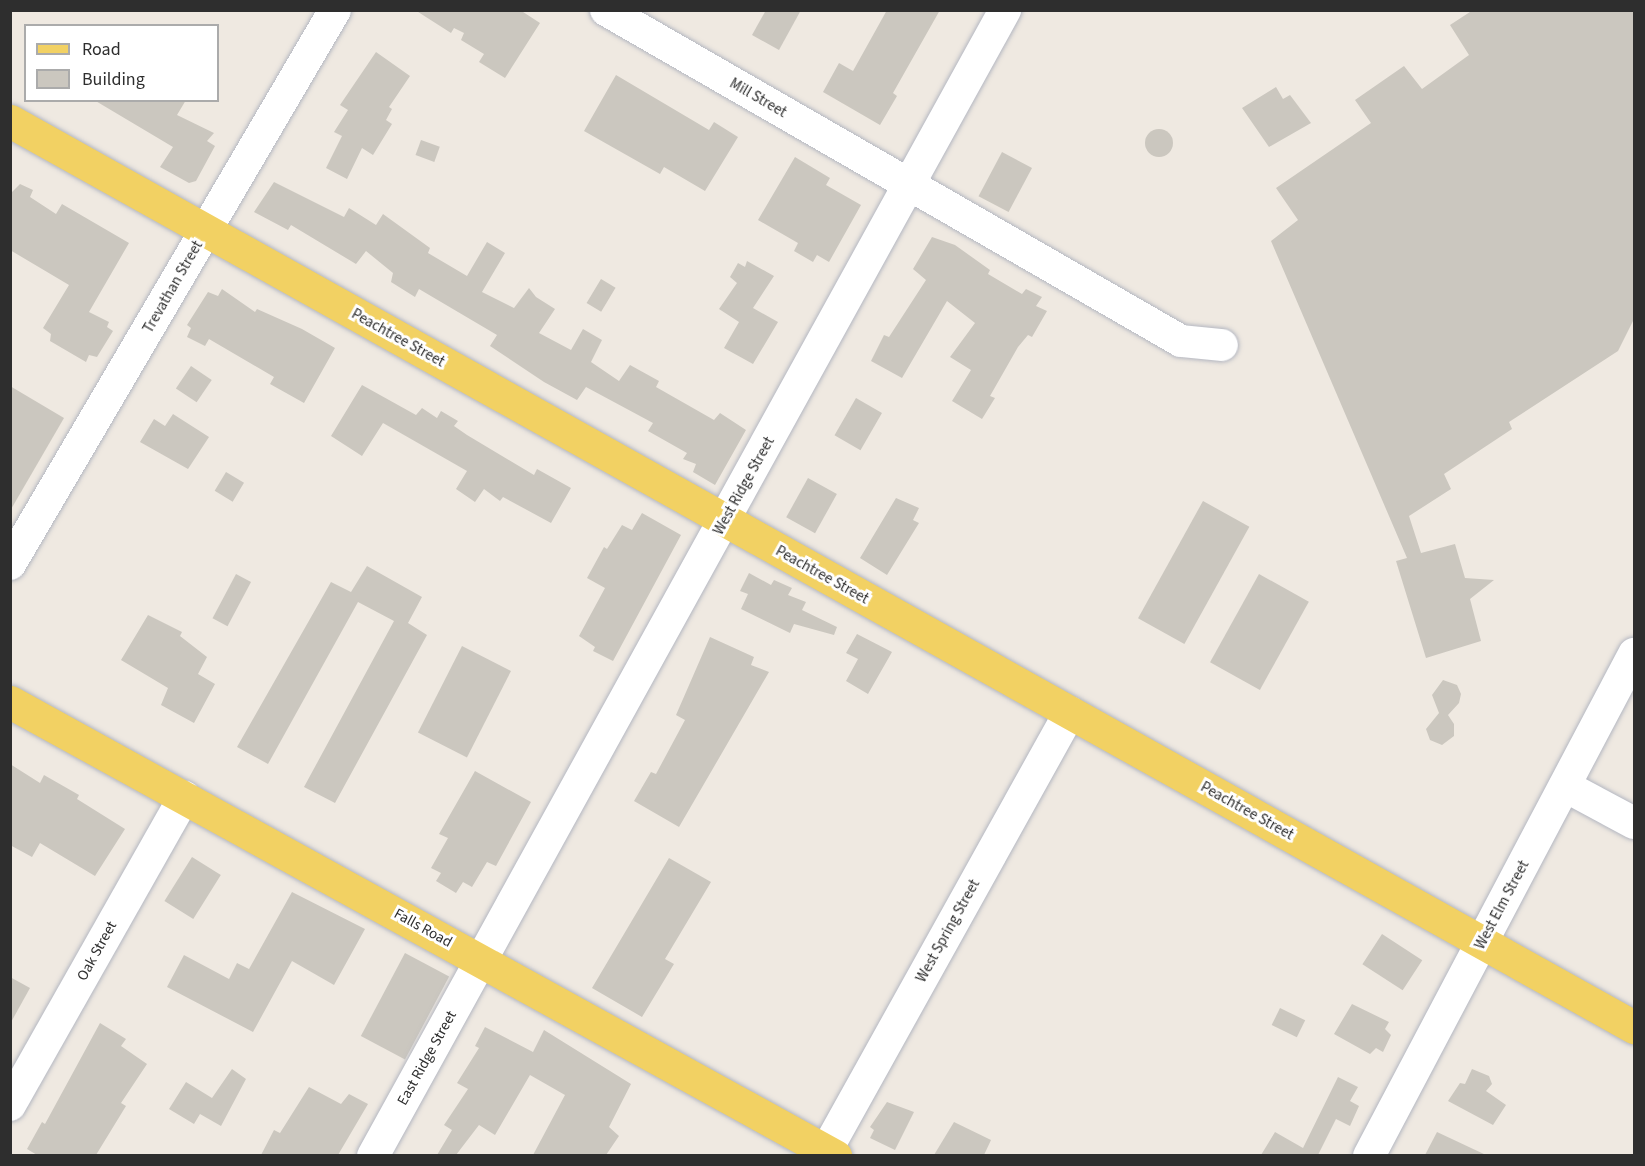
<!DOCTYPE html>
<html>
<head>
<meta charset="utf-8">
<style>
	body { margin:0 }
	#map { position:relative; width:1645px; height:1166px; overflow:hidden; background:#efe9e1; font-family:"Source Sans 3",sans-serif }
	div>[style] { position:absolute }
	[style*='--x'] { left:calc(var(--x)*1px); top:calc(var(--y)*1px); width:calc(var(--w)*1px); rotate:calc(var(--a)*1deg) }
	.building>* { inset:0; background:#cbc7bf; transform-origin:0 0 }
	.round { border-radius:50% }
	.roads { filter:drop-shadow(0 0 2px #b4b7c1) drop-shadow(0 0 2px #b4b7c1) }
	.minor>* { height:32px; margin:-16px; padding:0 16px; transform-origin:16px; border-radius:16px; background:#fff }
	.major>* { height:33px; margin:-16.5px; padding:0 16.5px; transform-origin:16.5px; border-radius:16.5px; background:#f2d163 }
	span { translate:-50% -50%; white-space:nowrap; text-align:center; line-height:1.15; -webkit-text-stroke:6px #fff; paint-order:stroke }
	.street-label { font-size:15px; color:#2e2e2e }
	.frame { position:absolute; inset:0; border:12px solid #2e2e2e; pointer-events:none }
	.legend { position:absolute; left:24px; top:24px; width:195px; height:78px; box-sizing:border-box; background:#fff; border:2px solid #ababab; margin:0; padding:8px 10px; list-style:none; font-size:18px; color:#2e2e2e }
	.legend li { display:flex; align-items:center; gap:12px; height:30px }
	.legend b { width:30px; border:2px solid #ababab }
</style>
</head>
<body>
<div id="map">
	<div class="building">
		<div style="clip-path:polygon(415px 10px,520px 10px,540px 23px,505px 78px,479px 62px,484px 54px,461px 40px,464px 33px,454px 28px,451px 33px)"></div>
		<div style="clip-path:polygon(766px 10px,801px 10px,779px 50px,752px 35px)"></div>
		<div style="clip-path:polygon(887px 10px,940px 10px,893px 93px,897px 96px,880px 125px,823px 92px,839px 63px,853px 71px)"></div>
		<div style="clip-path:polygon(1473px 10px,1635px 10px,1635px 317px,1618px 351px,1509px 422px,1512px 429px,1444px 474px,1451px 489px,1409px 516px,1421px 553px,1455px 544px,1465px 578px,1494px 580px,1470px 599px,1481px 641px,1426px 658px,1396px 561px,1407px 558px,1271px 241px,1298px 220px,1276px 188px,1371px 123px,1355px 100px,1404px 66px,1422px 89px,1469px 55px,1450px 25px)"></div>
		<div style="clip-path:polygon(376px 52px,410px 76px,389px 107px,392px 109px,386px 120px,392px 124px,373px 155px,362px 148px,347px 179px,326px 168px,342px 136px,334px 132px,348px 110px,340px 105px)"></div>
		<div style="clip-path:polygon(616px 75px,709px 130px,714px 122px,738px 137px,705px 191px,664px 167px,660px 174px,584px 131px)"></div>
		<div style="clip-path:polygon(1276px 87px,1283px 99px,1290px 95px,1311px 123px,1269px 147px,1242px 108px)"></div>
		<div style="clip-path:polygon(94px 100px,186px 100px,177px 115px,214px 133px,207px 141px,215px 146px,196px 181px,189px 183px,160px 167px,173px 147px)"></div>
		<div class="round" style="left:1145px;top:129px;width:28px;height:28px"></div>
		<div style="left:421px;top:140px;width:20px;height:16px;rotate:20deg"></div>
		<div style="left:1002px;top:152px;width:34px;height:50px;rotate:28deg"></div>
		<div style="clip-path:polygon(795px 157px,830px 178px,826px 185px,861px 205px,829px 262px,817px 255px,813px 262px,794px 251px,798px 243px,758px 220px)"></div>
		<div style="clip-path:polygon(274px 182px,344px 217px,349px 208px,376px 225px,383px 214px,430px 248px,428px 253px,467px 276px,487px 242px,505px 253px,482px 292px,514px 308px,529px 288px,536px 297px,555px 309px,539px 333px,571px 350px,583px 329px,602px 340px,591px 362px,619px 381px,630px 365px,659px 381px,656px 387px,714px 420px,720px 413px,746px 430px,715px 485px,693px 472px,696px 464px,683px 459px,687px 453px,648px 431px,653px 423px,586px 387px,577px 400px,544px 382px,490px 346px,497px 335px,419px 289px,415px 297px,391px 282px,393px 273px,366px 251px,356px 264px,291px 225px,288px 230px,254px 212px)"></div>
		<div style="clip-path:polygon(20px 184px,33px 190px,30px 197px,56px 214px,62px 204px,129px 243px,89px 312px,109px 322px,107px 327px,113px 331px,97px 357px,89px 355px,86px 362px,50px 341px,51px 334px,43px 328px,69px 285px,10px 250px,10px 194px)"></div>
		<div style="clip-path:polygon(932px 237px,955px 245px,990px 270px,988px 274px,1022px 294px,1026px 289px,1042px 297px,1036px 306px,1047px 311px,1032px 337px,1028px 335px,1018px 347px,990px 396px,995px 398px,982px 419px,952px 401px,971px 370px,950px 357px,975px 323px,947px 301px,902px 378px,871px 361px,884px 335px,889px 337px,926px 280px,913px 269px)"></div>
		<div style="clip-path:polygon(747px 261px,774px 276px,753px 308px,778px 322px,753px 364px,724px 348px,739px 322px,719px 309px,737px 283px,730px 277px,738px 263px,745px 267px)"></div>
		<div style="left:601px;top:279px;width:17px;height:28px;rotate:31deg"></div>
		<div style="clip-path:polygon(222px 289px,255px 312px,257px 309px,302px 329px,335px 348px,304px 403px,270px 384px,274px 377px,209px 339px,205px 346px,187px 337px,191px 328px,187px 325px,208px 292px,218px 296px)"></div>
		<div style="left:191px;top:366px;width:25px;height:27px;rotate:34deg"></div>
		<div style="clip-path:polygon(362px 385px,416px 415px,422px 408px,437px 418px,441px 411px,458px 421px,454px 426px,467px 435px,534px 475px,537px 469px,571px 488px,551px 523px,503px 497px,500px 501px,484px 489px,475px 502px,456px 489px,467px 471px,383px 423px,362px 456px,331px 436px)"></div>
		<div style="clip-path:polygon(10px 386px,64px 418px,10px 511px)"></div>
		<div style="left:856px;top:398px;width:30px;height:43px;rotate:30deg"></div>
		<div style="clip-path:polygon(173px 414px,209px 437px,188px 469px,140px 442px,154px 419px,165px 426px)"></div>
		<div style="left:226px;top:472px;width:21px;height:22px;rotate:31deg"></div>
		<div style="left:808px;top:478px;width:33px;height:45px;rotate:29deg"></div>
		<div style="clip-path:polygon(896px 498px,919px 508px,913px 520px,919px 523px,887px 575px,860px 558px)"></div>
		<div style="left:1203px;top:501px;width:53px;height:134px;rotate:29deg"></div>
		<div style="clip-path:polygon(642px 513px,681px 535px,613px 661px,593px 651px,595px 647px,579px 636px,605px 588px,587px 578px,604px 547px,607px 549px,622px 525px,632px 530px)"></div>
		<div style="clip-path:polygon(367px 566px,422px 597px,408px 623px,427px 635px,335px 803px,304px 787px,394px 621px,358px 602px,268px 764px,237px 747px,331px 582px,351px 592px)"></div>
		<div style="clip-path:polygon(749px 573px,771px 585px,774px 580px,792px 588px,788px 595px,806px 602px,802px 610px,837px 627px,834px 635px,794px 624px,790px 633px,741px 609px,748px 594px,740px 591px)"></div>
		<div style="left:236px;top:574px;width:17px;height:50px;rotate:28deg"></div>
		<div style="left:1259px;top:574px;width:57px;height:101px;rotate:29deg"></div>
		<div style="clip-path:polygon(148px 615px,182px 632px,180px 636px,207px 657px,198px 674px,215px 684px,194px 723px,161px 705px,168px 688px,121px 660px)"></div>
		<div style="clip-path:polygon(857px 634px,892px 652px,868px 694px,846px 681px,858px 659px,846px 653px)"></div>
		<div style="clip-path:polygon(710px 637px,754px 657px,751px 665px,769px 672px,679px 827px,634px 801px,651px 772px,656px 774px,685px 720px,676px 715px)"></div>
		<div style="left:462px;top:646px;width:55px;height:97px;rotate:27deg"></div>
		<div style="clip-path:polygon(1443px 680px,1457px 685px,1461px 694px,1459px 703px,1448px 715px,1454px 724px,1454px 736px,1442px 745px,1430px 740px,1426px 729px,1439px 713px,1432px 695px)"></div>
		<div style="clip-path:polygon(10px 764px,40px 783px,44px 775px,79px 795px,77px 799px,125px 829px,95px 876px,40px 843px,32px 857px,10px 845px)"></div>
		<div style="clip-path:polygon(475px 771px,531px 802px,496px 866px,487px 862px,472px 887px,463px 882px,456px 893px,436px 881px,441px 873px,431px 868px,448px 838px,439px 834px)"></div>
		<div style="left:192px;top:857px;width:34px;height:52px;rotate:32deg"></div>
		<div style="clip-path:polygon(669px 858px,711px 882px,665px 959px,674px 964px,642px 1017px,592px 988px)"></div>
		<div style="clip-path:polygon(292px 892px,365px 929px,334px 985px,292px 961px,253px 1032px,167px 987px,184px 955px,229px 979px,237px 963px,249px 969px)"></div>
		<div style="left:1382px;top:934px;width:48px;height:36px;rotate:33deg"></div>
		<div style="left:405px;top:953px;width:50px;height:94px;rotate:28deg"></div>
		<div style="clip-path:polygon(10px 977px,30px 988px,10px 1024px)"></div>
		<div style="clip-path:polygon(1352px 1004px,1389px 1022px,1385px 1029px,1391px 1035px,1383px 1052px,1376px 1048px,1370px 1054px,1334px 1034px)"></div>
		<div style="left:1280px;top:1008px;width:28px;height:19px;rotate:26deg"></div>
		<div style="clip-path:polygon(100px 1023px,126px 1039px,121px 1046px,147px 1064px,121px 1103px,126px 1106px,96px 1155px,37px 1155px,27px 1149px,42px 1122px,45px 1124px)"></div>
		<div style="clip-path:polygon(485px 1027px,533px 1052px,544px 1030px,631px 1084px,609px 1127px,619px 1136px,606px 1155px,533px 1155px,565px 1095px,530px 1075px,495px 1135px,479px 1125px,456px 1155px,437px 1155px,452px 1130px,444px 1125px,468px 1089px,457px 1083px,479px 1048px,475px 1046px)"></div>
		<div style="clip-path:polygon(232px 1069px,246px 1079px,221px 1126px,200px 1114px,194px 1124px,169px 1109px,186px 1082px,212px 1098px)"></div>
		<div style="clip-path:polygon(1472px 1069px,1489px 1076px,1492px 1084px,1486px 1091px,1506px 1105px,1493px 1125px,1448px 1101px,1460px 1083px,1465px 1084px)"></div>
		<div style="clip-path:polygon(1338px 1077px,1358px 1087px,1350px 1101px,1359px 1106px,1350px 1126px,1336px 1119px,1318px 1155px,1261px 1155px,1275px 1132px,1303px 1148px)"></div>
		<div style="clip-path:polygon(309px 1087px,341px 1104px,349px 1094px,368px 1104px,338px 1155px,261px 1155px,274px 1130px,280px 1133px)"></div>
		<div style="clip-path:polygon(887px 1102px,914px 1112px,895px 1150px,870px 1138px,874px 1130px,870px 1127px)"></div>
		<div style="clip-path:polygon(954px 1122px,991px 1140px,984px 1155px,934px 1155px)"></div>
		<div style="clip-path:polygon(1437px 1132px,1486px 1155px,1425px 1155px)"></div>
	</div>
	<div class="roads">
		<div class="minor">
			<div style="--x:606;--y:10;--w:663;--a:29.93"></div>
			<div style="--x:1181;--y:341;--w:41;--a:5.6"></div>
			<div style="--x:10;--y:564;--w:642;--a:-59.6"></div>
			<div style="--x:1565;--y:786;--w:78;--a:28.2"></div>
			<div style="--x:10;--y:1105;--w:354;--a:-60.5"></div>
			<div style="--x:826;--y:1151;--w:502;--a:-60.93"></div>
			<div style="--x:373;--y:1156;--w:1309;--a:-61.12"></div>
			<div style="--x:1369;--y:1156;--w:568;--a:-62.17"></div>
		</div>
		<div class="major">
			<div style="--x:10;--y:121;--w:1860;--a:29.16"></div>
			<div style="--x:10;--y:702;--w:942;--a:28.82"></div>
		</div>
	</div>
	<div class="street-label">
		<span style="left:758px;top:98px;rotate:30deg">Mill Street</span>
		<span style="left:173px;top:287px;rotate:-60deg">Trevathan Street</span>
		<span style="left:398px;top:338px;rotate:29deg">Peachtree Street</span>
		<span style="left:744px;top:486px;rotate:-61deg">West Ridge Street</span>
		<span style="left:822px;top:575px;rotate:29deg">Peachtree Street</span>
		<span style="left:1247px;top:811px;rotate:29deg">Peachtree Street</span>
		<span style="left:1502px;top:905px;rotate:-62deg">West Elm Street</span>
		<span style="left:423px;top:928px;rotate:29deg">Falls Road</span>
		<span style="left:948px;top:931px;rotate:-61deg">West Spring Street</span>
		<span style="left:97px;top:951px;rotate:-61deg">Oak Street</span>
		<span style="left:427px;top:1058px;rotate:-61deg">East Ridge Street</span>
	</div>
	<div class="frame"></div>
	<ul class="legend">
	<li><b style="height:8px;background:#f2d163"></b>Road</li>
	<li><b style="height:16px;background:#cbc7bf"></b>Building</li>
	</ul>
</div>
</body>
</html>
